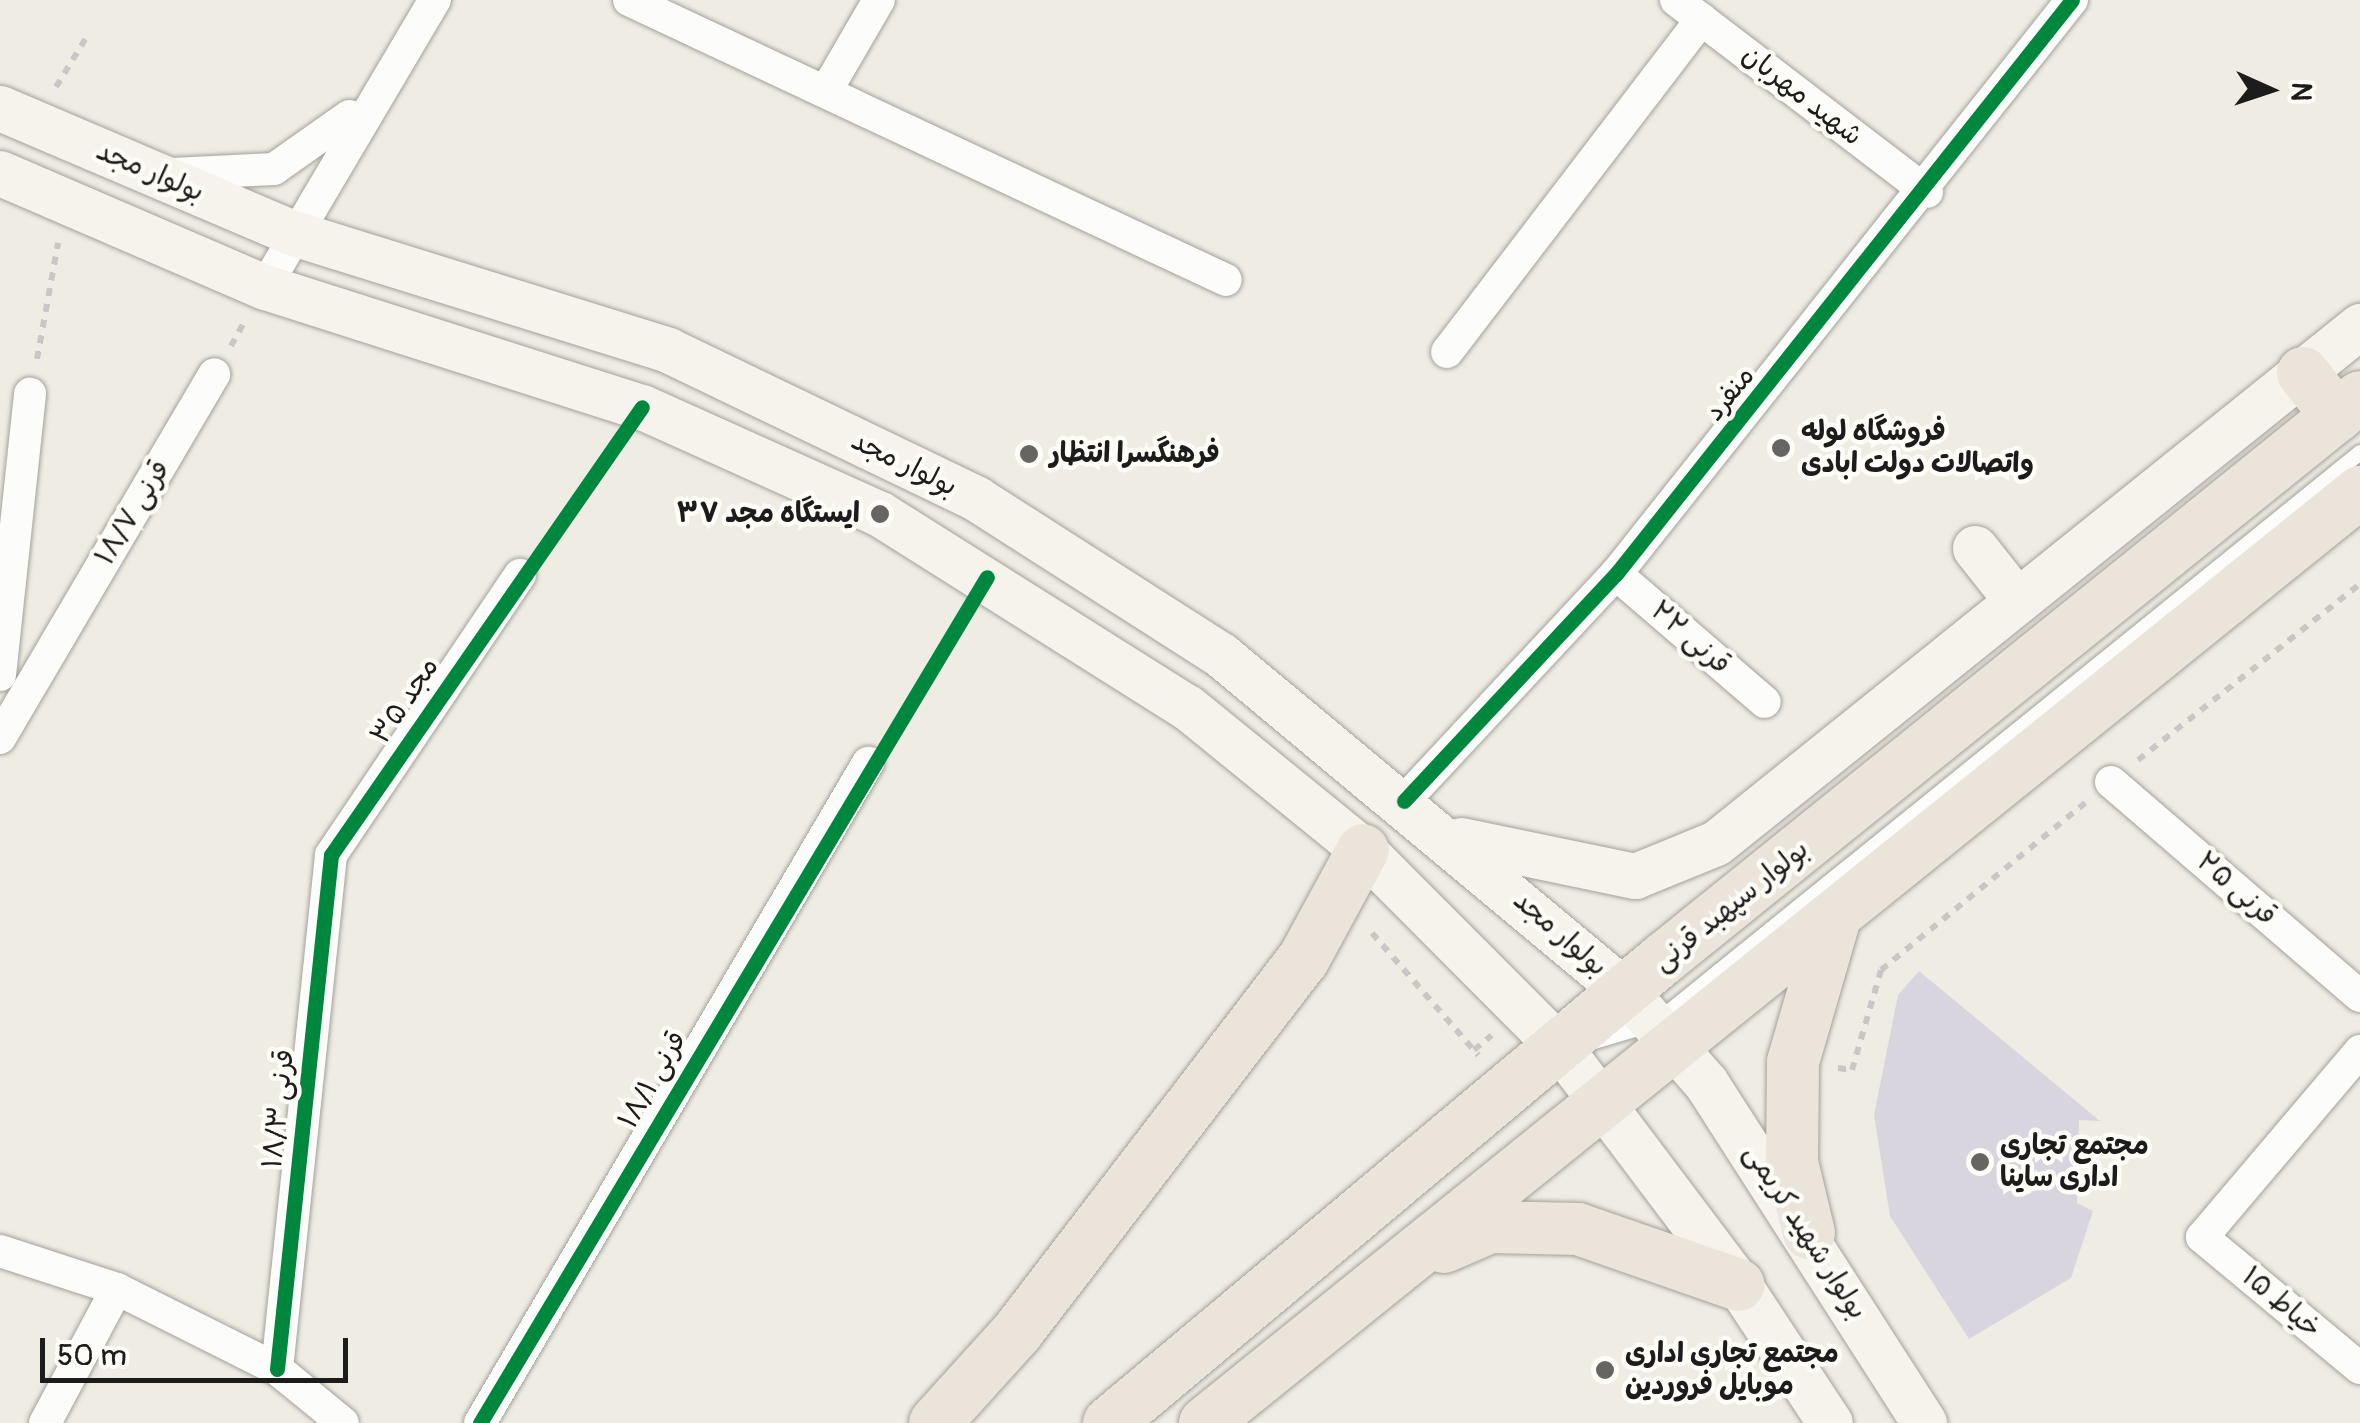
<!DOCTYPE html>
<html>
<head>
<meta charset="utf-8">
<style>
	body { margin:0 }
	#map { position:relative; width:2360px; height:1423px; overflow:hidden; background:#eeece3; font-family:Pangolin,"Playpen Sans Arabic",sans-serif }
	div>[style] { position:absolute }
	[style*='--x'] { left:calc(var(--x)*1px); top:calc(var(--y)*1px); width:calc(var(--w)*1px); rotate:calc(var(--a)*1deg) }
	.building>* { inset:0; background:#d9d5df }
	.path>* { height:6px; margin-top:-3px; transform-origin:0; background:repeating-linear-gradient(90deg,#c8c7c5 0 8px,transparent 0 16px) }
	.roads { filter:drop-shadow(0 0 2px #a3a19c) drop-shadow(0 0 2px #a3a19c) }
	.lane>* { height:15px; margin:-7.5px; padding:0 7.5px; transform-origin:7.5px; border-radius:7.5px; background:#fcfcfb }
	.street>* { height:32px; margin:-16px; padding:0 16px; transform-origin:16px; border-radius:16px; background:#fcfcfb }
	.secondary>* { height:45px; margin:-22.5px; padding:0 22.5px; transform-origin:22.5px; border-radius:22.5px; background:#f6f3ed }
	.primary>* { height:52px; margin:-26px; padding:0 26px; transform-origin:26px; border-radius:26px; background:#ebe4da }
	.cycleway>* { height:15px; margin:-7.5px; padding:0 7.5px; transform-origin:7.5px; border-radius:7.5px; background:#00873e }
	.dots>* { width:28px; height:28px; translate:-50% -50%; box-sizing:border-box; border:5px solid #fdfcf7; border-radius:50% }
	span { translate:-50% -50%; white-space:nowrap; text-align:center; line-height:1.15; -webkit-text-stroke:9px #fdfcf7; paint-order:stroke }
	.street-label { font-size:28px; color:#1c1c1c }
	.poi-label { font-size:28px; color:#1c1c1c; font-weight:700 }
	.left { translate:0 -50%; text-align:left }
	.right { translate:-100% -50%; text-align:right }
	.north { position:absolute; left:2220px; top:40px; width:100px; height:100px; -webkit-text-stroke:8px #fdfcf7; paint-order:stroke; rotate:93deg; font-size:28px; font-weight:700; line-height:40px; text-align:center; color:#1c1c1c }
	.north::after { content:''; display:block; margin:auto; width:35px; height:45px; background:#1c1c1c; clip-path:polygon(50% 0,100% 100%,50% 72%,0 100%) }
	.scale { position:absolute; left:40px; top:1338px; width:308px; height:45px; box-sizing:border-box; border:5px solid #1c1c1c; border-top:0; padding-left:12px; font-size:30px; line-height:35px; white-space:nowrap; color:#1c1c1c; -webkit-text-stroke:8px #fdfcf7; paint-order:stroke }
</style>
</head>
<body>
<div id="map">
	<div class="building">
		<div style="clip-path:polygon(1919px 971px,2100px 1121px,2079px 1120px,2077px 1203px,2093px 1211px,2071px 1278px,1969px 1339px,1890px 1216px,1874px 1115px,1898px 995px)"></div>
	</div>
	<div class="path">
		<div style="--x:56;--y:87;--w:63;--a:-58.6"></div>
		<div style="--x:231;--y:346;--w:26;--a:-61"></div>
		<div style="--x:37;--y:359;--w:118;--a:-79.7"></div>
		<div style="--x:2138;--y:760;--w:283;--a:-38.4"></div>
		<div style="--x:1372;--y:933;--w:162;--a:49"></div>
		<div style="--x:1474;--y:1050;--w:23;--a:-40"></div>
		<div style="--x:1838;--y:1068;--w:14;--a:8"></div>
		<div style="--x:1852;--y:1070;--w:104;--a:-73.8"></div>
		<div style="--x:1881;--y:970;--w:264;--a:-39.3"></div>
	</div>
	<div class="roads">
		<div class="lane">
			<div style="--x:1594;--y:1041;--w:63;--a:-16.7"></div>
			<div style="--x:1654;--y:1023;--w:908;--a:-38.97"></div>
		</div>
		<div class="street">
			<div style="--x:629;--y:0;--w:659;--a:25.13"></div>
			<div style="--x:1676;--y:0;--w:316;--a:37.4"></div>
			<div style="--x:826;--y:91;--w:105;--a:-59.8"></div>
			<div style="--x:172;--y:174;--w:102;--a:-2.8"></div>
			<div style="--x:274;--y:169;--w:92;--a:-35.2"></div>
			<div style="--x:265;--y:287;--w:334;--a:-59.4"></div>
			<div style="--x:1447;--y:352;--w:419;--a:-52.6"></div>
			<div style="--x:1616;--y:574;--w:196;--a:40.7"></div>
			<div style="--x:0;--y:675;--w:283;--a:-83.9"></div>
			<div style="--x:0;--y:738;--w:422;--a:-59.5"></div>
			<div style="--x:2111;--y:782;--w:328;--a:40.7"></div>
			<div style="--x:1404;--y:801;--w:311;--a:-47"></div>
			<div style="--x:1616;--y:574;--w:733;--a:-51.54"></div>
			<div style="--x:2360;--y:1051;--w:244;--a:130.3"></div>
			<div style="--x:2202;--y:1237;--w:205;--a:39.7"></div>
			<div style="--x:0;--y:1251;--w:123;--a:18"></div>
			<div style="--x:117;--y:1289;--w:179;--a:26.6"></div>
			<div style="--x:277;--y:1369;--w:85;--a:39.3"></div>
			<div style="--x:277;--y:1369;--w:517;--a:-84"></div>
			<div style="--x:331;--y:855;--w:338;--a:-56"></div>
			<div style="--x:45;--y:1423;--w:152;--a:-61.8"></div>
			<div style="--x:480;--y:1423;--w:766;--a:-59.55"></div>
		</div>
		<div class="secondary">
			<div style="--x:0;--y:108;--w:319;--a:23.1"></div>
			<div style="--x:293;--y:233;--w:393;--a:17.3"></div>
			<div style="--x:668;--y:350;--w:343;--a:25.7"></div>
			<div style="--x:977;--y:499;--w:290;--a:32.6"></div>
			<div style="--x:1221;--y:655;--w:528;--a:39.78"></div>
			<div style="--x:1627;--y:993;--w:120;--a:48.7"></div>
			<div style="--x:1706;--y:1083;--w:404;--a:57.3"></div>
			<div style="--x:0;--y:173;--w:288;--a:23.3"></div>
			<div style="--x:265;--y:287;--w:396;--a:17.7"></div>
			<div style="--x:642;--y:407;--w:261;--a:24.2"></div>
			<div style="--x:880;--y:514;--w:363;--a:32.2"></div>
			<div style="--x:1187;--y:707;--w:227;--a:39.1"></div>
			<div style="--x:1363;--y:850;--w:282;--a:45.1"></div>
			<div style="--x:1562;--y:1050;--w:294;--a:53"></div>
			<div style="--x:1739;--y:1285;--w:165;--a:56.6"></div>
			<div style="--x:1975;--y:548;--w:66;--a:51.7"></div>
			<div style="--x:1461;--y:840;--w:178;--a:11.7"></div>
			<div style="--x:1635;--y:876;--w:87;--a:-22.2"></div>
			<div style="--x:1716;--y:843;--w:826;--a:-38.76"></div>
		</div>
		<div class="primary">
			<div style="--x:2303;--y:373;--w:55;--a:51.7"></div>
			<div style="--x:1809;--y:1233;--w:73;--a:-103.5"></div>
			<div style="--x:1792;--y:1162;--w:100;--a:-89.4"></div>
			<div style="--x:1793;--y:1062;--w:144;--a:-73.8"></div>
			<div style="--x:1444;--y:1247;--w:50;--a:-23.5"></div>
			<div style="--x:1490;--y:1227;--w:88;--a:1.3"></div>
			<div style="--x:1578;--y:1229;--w:170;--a:19.2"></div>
			<div style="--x:935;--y:1423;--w:124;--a:-47.9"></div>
			<div style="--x:1018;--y:1331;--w:468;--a:-52.5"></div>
			<div style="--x:1303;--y:960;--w:125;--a:-61.4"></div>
			<div style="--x:1109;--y:1423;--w:723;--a:-39.95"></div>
			<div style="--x:1663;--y:959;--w:895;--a:-38.88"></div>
			<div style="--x:1205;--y:1423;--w:1484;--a:-38.87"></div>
		</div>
	</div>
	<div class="cycleway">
		<div style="--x:1404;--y:801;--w:311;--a:-47"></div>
		<div style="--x:1616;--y:574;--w:733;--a:-51.54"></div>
		<div style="--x:277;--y:1369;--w:517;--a:-84"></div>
		<div style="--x:331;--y:855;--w:545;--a:-55.23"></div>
		<div style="--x:480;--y:1423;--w:986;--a:-59.07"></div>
	</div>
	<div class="dots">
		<div style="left:1781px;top:448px;background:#666562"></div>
		<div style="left:1029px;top:454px;background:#666562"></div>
		<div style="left:880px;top:514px;background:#666562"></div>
		<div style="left:1980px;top:1162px;background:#666562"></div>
		<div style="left:1605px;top:1370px;background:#666562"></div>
	</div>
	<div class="street-label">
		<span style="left:1802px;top:96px;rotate:38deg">شهید مهربان</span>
		<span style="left:150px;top:172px;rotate:23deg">بولوار مجد</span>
		<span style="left:1730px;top:394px;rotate:-51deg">منفرد</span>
		<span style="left:904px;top:464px;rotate:26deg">بولوار مجد</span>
		<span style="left:133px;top:513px;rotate:-59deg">قرنی ۱۸/۷</span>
		<span style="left:1690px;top:638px;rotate:41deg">قرنی ۲۲</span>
		<span style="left:405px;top:701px;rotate:-56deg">مجد ۳۵</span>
		<span style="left:2236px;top:889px;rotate:41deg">قرنی ۲۵</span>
		<span style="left:1731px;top:906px;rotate:-39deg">بولوار سپهبد قرنی</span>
		<span style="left:1560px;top:934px;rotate:41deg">بولوار مجد</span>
		<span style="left:653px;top:1080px;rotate:-60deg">قرنی ۱۸/۱</span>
		<span style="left:279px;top:1109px;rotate:-84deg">قرنی ۱۸/۳</span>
		<span style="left:1805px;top:1232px;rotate:57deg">بولوار شهید کریمی</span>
		<span style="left:2281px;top:1303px;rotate:40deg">خیاط ۱۵</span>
	</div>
	<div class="poi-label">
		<span class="left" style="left:1801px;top:448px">فروشگاه لوله<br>واتصالات دولت ابادی</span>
		<span class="left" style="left:1049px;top:454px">فرهنگسرا انتظار</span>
		<span class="right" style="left:860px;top:514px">ایستگاه مجد ۳۷</span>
		<span class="left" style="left:2000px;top:1162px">مجتمع تجاری<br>اداری ساینا</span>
		<span class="left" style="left:1625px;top:1370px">مجتمع تجاری اداری<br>موبایل فروردین</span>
	</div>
	<div class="north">N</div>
	<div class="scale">50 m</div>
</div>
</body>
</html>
